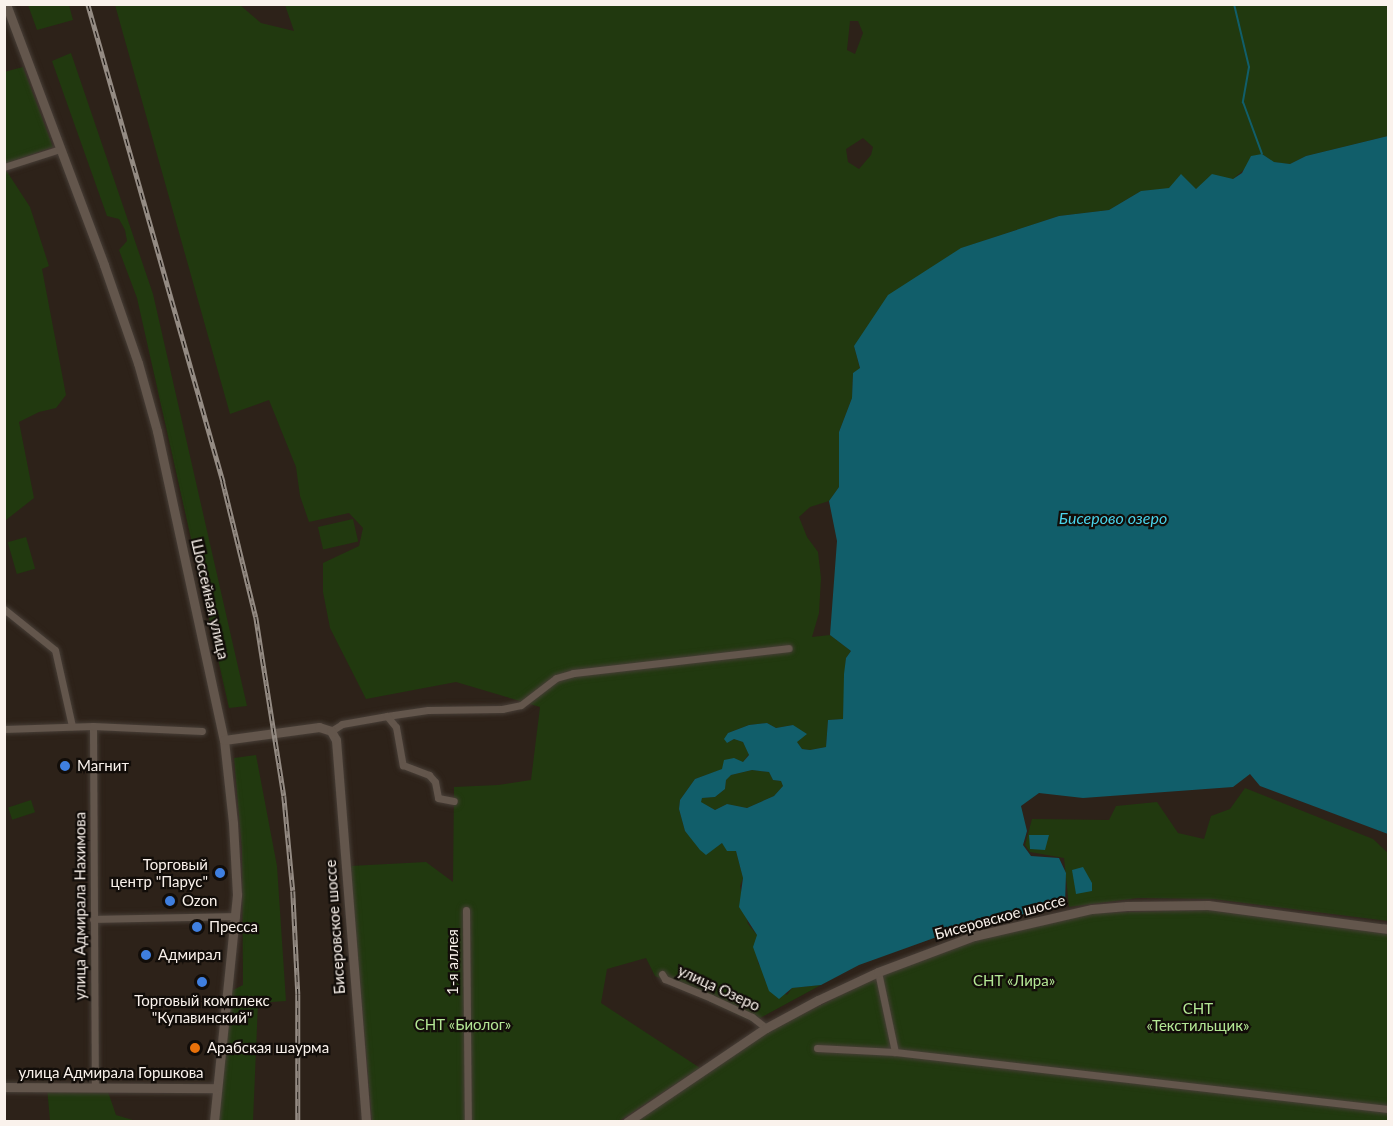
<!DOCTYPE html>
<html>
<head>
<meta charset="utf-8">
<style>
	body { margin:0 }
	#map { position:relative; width:1393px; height:1126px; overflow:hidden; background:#2d2219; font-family:Lato,sans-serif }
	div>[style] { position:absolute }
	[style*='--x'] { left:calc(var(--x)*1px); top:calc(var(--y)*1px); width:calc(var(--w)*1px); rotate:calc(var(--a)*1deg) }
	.green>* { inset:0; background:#21390f; transform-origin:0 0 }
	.water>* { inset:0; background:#115e6a }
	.stream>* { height:2px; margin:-1px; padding:0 1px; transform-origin:1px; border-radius:1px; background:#115e6a }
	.roads { filter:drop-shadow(0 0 2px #473e37) drop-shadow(0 0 2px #473e37) }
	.street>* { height:7px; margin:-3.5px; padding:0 3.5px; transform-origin:3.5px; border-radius:3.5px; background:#63564c }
	.secondary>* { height:9px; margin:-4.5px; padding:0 4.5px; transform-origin:4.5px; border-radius:4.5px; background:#63564c }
	.rail>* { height:4.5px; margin-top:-2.25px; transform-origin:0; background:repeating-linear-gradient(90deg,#120d09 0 7px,#948b83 0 14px); box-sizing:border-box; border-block:2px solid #948b83 }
	.dots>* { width:16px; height:16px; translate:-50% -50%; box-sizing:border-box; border:3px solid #120d09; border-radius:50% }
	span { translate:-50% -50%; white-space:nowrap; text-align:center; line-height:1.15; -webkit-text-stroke:4.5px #120d09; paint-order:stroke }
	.street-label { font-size:15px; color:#faf2ec }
	.poi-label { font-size:15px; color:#faf2ec }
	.left { translate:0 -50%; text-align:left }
	.right { translate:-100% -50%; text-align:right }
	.park-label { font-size:15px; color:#b4e795 }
	.water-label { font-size:16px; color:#4ad3ea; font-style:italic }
	.frame { position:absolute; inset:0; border:6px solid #faf2ec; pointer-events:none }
</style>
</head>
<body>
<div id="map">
	<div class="green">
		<div style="clip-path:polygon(28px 5px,69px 5px,73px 20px,37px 30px)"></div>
		<div style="clip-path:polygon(evenodd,115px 5px,240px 5px,261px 23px,294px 31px,285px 5px,1388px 5px,1388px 136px,1306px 156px,1290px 164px,1273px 162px,1262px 154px,1233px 179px,1196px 189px,1141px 191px,1109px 210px,1059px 216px,962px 248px,854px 346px,860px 369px,853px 373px,852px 398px,839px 432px,839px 487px,829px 501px,810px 507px,799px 517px,807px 537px,818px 552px,821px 578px,819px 613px,812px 637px,830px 635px,851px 651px,846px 658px,843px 719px,828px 720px,826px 747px,810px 750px,802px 749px,797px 742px,793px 725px,776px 728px,767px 723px,749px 725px,728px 733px,727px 743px,734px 739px,743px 742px,749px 754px,743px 762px,695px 779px,680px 800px,679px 809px,685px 831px,706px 854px,722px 843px,736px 851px,743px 878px,740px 886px,748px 924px,757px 935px,758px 963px,763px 970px,765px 981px,787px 995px,792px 988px,821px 985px,753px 1022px,655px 976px,646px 958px,607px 969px,601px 1003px,700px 1068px,619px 1121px,372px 1121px,350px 866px,426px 862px,453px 882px,454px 787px,498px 785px,531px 780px,540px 707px,456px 682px,366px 699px,330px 628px,323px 592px,323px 563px,359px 546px,363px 528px,349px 513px,309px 522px,300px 496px,296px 467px,269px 400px,230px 414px,115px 5px,850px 21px,858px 21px,863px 33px,855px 54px,847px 50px,850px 21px,115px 5px,863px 138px,873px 147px,871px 155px,859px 169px,848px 162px,846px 149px,863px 138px)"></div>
		<div style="clip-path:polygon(71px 53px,153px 294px,247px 706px,229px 708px,137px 298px,119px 250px,127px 241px,125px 230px,119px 219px,107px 216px,52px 61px)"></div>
		<div style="clip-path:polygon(23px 67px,53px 147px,4px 164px,4px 72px)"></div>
		<div style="clip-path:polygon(4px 167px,30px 207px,49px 266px,42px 269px,66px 395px,56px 408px,39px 412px,19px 422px,34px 498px,6px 520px)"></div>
		<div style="left:353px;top:519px;width:23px;height:36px;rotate:77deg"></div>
		<div style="left:26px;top:537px;width:33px;height:19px;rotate:74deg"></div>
		<div style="clip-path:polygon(256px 755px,277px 866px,286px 1001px,258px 1003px,253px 1121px,214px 1122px,229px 992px,243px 985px,242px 850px,234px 758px)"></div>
		<div style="clip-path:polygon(752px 770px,769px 772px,773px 780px,781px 781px,783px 786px,774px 796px,747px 808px,727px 804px,715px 810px,700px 802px,702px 798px,715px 797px,725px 789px,726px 780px,731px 775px)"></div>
		<div style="clip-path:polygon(1245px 788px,1373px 839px,1388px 853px,1388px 921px,1213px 899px,1138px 898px,1069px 907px,1064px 858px,1030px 852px,1025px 845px,1032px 819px,1109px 820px,1116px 806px,1157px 802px,1178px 833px,1204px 839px,1211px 816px,1230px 809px)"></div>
		<div style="left:31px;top:800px;width:13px;height:24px;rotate:72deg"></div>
		<div style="clip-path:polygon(1208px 910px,1388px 934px,1388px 1121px,635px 1122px,769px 1031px,879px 976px,925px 959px,975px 941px,1092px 913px)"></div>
		<div style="clip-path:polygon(106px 1086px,116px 1115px,136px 1121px,50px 1121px,47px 1087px)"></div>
	</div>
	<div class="water">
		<div style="clip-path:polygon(evenodd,1388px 136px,1388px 834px,1260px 786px,1250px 774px,1233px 787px,1083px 798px,1039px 793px,1021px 806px,1027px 831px,1023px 845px,1031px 856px,1059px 858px,1066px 873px,1065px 903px,934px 938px,859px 965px,821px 985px,792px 988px,779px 999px,769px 991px,753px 947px,757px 935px,739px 907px,743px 878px,736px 851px,727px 851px,722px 843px,706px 855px,700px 850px,685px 831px,679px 809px,680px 800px,695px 779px,722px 769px,724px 760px,734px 758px,743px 762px,749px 755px,743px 742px,734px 739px,727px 743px,724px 739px,728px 733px,749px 725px,767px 723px,776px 728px,793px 725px,807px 734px,797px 742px,802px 749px,810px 750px,826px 747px,828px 720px,843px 719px,844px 674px,846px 658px,851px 651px,830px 635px,837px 541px,829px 501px,839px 487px,839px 432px,852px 398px,853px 373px,860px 368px,854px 346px,888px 295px,961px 248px,1059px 216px,1109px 210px,1141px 191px,1169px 188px,1181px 174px,1196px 189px,1212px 174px,1233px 179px,1242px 173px,1251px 156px,1262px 154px,1274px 162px,1290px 164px,1306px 156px,1388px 136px,752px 770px,769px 772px,773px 780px,781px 781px,783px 786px,774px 796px,747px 808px,727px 804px,715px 810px,701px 802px,702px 798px,715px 797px,725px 789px,726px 780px,731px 775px,752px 770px)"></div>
		<div style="clip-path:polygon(1029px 835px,1049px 835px,1045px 850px,1030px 849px)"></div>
		<div style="clip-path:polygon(1083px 867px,1092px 883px,1092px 891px,1076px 894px,1072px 870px)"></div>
	</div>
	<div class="stream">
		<div style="--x:1234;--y:4;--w:65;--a:76.6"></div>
		<div style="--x:1249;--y:67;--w:36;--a:100"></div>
		<div style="--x:1243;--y:102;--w:55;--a:69.9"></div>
	</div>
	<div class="roads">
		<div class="street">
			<div style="--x:4;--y:167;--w:59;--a:-17.8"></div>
			<div style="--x:4;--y:609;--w:65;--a:38.8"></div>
			<div style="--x:55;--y:650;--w:78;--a:77.4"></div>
			<div style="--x:387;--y:716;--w:41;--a:-8.3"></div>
			<div style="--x:428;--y:710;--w:74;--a:-0.8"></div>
			<div style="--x:502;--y:709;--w:19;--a:-12"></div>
			<div style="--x:521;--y:705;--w:44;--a:-37.6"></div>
			<div style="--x:556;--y:678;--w:18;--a:-16"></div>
			<div style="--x:573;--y:673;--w:217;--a:-6.6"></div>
			<div style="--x:93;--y:726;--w:360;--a:89.7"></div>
			<div style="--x:4;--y:729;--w:89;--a:-1.9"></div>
			<div style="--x:93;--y:726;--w:109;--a:2.6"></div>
			<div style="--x:331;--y:731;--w:13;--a:-32"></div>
			<div style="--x:342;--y:724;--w:46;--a:-10.1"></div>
			<div style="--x:387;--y:716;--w:14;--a:51"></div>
			<div style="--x:396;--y:727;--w:39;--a:80"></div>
			<div style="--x:403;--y:765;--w:28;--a:21"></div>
			<div style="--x:429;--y:775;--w:9;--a:49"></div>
			<div style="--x:435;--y:782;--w:16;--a:79"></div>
			<div style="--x:438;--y:798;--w:16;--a:11"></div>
			<div style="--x:466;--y:910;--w:212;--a:89.5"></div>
			<div style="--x:93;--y:919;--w:143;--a:-1.2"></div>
			<div style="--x:878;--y:972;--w:82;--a:78"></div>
			<div style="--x:895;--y:1052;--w:496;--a:6.6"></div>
			<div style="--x:662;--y:974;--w:6;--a:59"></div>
			<div style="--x:665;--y:979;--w:50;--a:22.4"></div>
			<div style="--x:711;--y:998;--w:45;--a:24.9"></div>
			<div style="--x:752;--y:1017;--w:18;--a:38"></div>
			<div style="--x:817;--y:1048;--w:78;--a:2.9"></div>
		</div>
		<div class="secondary">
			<div style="--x:6;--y:4;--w:279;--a:69.4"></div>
			<div style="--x:104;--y:265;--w:104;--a:70.9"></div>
			<div style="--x:138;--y:363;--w:71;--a:74.4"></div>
			<div style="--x:157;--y:431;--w:316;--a:77.8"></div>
			<div style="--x:224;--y:740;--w:83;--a:83.8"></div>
			<div style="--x:233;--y:823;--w:72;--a:86.8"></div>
			<div style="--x:237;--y:895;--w:228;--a:95.8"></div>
			<div style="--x:224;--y:740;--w:96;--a:-7.8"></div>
			<div style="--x:319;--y:727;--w:13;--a:18"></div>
			<div style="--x:331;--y:731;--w:10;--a:61"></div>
			<div style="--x:336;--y:740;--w:383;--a:85.5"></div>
			<div style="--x:4;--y:1087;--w:213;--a:0.3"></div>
			<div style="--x:627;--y:1122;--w:168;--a:-34.1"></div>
			<div style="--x:766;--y:1028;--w:59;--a:-28.3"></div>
			<div style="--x:818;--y:1000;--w:66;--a:-25"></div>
			<div style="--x:878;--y:972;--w:103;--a:-20.6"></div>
			<div style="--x:974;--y:936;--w:121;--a:-12.9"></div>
			<div style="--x:1092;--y:909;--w:35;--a:-5"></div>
			<div style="--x:1127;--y:906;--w:81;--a:-0.7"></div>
			<div style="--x:1208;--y:905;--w:182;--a:7.6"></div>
		</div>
	</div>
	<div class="rail">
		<div style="--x:88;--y:4;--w:497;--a:74.2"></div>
		<div style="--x:223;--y:482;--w:139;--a:76.3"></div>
		<div style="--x:256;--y:617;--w:181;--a:81.1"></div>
		<div style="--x:284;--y:796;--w:95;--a:84.6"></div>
		<div style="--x:293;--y:891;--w:103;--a:87.2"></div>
		<div style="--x:298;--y:994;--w:128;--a:90"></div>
	</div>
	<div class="dots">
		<div style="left:65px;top:766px;background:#3f7fe0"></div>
		<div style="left:220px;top:873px;background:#3f7fe0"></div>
		<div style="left:170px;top:901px;background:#3f7fe0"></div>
		<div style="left:197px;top:927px;background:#3f7fe0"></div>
		<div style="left:146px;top:955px;background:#3f7fe0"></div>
		<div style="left:202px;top:982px;background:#3f7fe0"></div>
		<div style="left:195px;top:1048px;background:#e8710a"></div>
	</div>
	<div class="street-label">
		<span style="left:210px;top:599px;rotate:77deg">Шоссейная улица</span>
		<span style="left:80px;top:906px;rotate:-90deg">улица Адмирала Нахимова</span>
		<span style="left:1000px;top:917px;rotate:-15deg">Бисеровское шоссе</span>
		<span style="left:335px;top:927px;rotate:-94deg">Бисеровское шоссе</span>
		<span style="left:453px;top:962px;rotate:-90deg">1-я аллея</span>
		<span style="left:719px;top:988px;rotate:25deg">улица Озеро</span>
		<span style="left:111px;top:1073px">улица Адмирала Горшкова</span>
	</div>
	<div class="poi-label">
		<span class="left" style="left:77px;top:766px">Магнит</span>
		<span class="right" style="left:208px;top:873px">Торговый<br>центр "Парус"</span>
		<span class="left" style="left:182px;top:901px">Ozon</span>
		<span class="left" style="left:209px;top:927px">Пресса</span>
		<span class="left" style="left:158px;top:955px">Адмирал</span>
		<span style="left:202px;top:1009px">Торговый комплекс<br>"Купавинский"</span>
		<span class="left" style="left:207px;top:1048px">Арабская шаурма</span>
	</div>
	<div class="park-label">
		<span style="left:1014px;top:981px">СНТ «Лира»</span>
		<span style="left:1198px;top:1017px">СНТ<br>«Текстильщик»</span>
		<span style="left:463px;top:1025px">СНТ «Биолог»</span>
	</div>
	<div class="water-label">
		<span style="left:1113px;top:518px">Бисерово озеро</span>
	</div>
	<div class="frame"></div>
</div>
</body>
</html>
